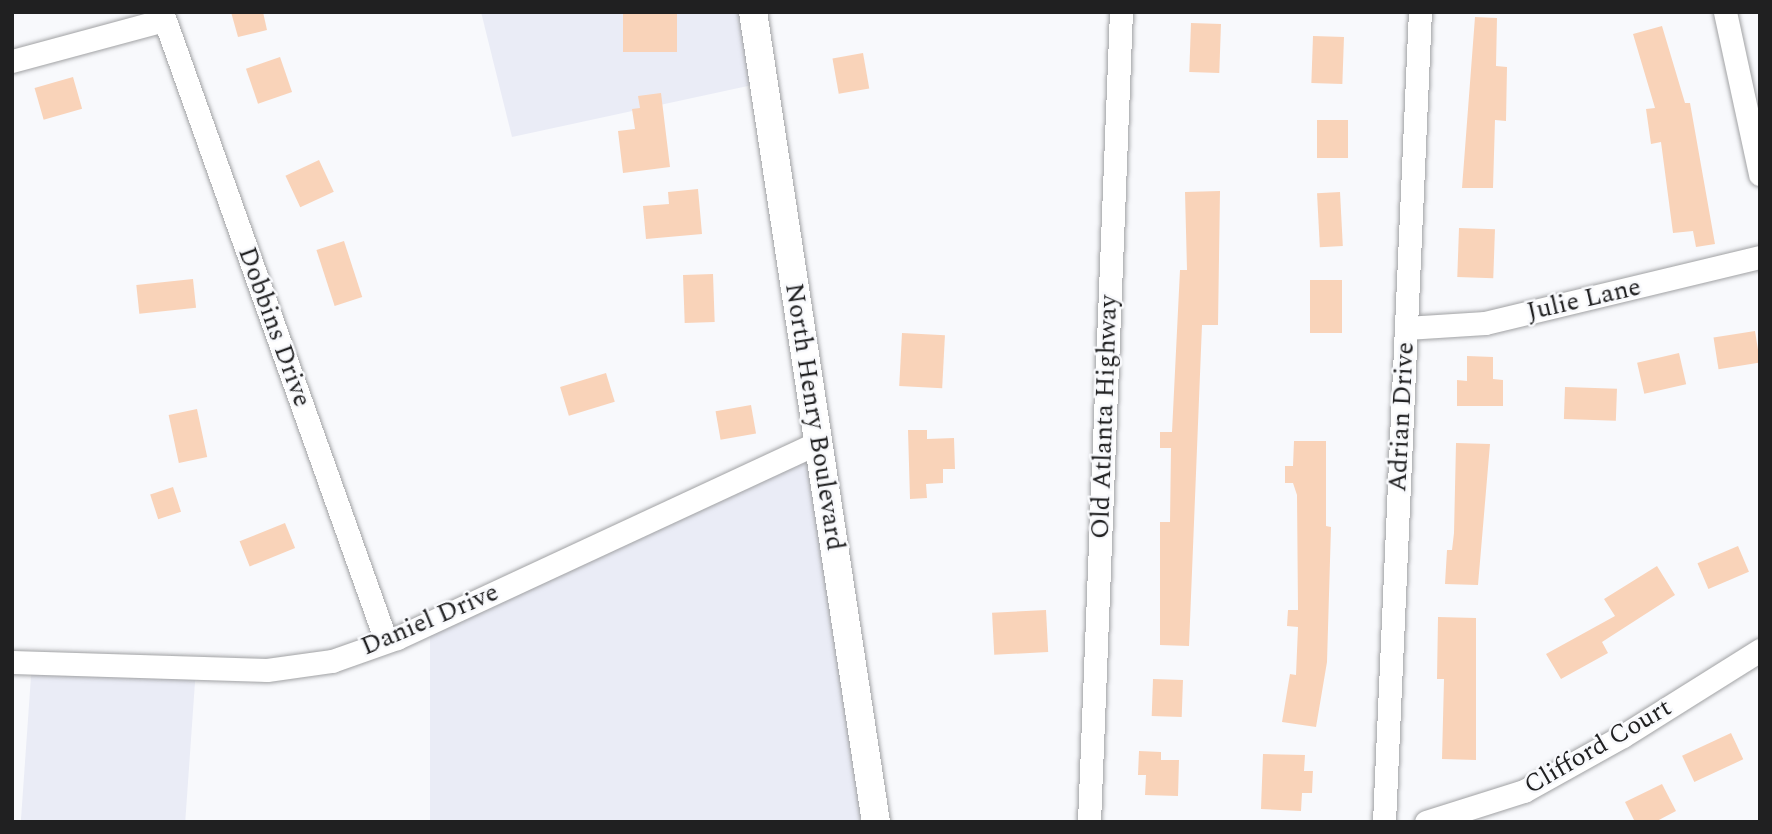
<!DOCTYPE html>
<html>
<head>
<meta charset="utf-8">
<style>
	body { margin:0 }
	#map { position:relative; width:1772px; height:834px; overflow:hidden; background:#f8f9fc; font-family:Spectral,serif }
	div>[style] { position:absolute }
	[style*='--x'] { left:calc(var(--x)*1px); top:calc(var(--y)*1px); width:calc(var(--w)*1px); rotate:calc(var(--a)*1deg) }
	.built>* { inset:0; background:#eaecf6; transform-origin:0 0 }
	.building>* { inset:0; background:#f9d3b9; transform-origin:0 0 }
	.roads { filter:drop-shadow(0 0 2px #a1a2a4) drop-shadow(0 0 2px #a1a2a4) }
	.minor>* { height:23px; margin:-11.5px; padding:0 11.5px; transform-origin:11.5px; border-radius:11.5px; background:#fff }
	.major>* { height:28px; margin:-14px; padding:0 14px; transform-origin:14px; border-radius:14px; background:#fff }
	span { translate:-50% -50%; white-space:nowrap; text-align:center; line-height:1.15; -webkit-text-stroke:5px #f8f9fc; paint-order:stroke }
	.street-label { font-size:26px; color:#202021 }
	.frame { position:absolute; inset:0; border:14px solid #202021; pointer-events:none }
</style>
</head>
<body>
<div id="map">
	<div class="built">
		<div style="clip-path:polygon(481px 12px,760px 12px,771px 81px,512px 137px)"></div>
		<div style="clip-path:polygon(834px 444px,881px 822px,430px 822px,430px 628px)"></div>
		<div style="left:32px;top:662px;width:164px;height:160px;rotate:4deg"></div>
	</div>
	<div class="building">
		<div style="clip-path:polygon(231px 12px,263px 12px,267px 30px,238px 37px)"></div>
		<div style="left:623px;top:12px;width:54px;height:40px"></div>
		<div style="clip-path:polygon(1475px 17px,1497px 18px,1496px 66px,1507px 67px,1506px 121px,1495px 120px,1493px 188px,1462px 188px)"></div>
		<div style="left:1191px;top:23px;width:30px;height:49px;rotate:2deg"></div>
		<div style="clip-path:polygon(1662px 26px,1685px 103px,1690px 103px,1715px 244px,1696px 247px,1693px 231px,1673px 233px,1661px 142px,1651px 144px,1646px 109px,1655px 108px,1633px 34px)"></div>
		<div style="left:1313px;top:36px;width:31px;height:47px;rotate:2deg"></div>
		<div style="left:863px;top:53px;width:36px;height:31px;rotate:80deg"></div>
		<div style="left:280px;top:57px;width:37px;height:36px;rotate:71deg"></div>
		<div style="left:73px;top:77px;width:33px;height:40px;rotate:74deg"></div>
		<div style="clip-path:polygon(661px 93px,670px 167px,623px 173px,618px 131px,635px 129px,632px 109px,640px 108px,638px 96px)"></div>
		<div style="left:1317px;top:120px;width:31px;height:38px"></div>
		<div style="left:319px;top:160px;width:35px;height:37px;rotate:65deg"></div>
		<div style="clip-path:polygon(698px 189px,702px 234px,646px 239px,643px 206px,669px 204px,668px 192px)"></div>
		<div style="clip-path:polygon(1220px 191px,1218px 325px,1202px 325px,1189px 646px,1160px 645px,1160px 522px,1170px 522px,1171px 448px,1160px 448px,1160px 432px,1172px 432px,1180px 270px,1187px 270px,1185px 192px)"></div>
		<div style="left:1340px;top:192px;width:54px;height:23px;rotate:87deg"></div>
		<div style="left:1459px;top:228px;width:36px;height:49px;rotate:2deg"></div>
		<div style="left:344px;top:241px;width:59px;height:29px;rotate:72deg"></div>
		<div style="left:713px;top:274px;width:48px;height:30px;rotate:88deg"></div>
		<div style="left:193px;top:279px;width:29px;height:57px;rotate:84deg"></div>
		<div style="left:1310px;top:280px;width:32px;height:53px"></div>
		<div style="left:1755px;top:331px;width:32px;height:42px;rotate:81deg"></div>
		<div style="left:902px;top:333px;width:43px;height:53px;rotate:3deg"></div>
		<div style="left:1679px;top:353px;width:32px;height:43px;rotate:77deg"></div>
		<div style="clip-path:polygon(1467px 356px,1493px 357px,1493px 379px,1503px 380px,1503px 406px,1457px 406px,1457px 380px,1467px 381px)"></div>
		<div style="left:606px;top:373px;width:30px;height:48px;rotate:73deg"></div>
		<div style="left:1565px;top:387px;width:52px;height:32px;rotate:2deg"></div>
		<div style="left:751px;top:405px;width:29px;height:36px;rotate:80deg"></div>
		<div style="left:197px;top:409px;width:49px;height:29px;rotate:78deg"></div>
		<div style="clip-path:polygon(908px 430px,927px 430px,927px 439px,954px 438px,955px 469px,943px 469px,943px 483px,926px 484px,927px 498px,910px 499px)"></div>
		<div style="clip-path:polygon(1294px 441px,1326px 441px,1326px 526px,1331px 527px,1327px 662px,1316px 727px,1282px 722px,1290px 674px,1296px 675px,1298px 627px,1287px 626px,1288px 610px,1298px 610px,1297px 495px,1293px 483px,1285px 483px,1285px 466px,1293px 466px)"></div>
		<div style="clip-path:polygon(1456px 443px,1490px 444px,1478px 585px,1445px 584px,1447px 550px,1452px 550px,1454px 533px)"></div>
		<div style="left:173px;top:487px;width:26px;height:24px;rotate:72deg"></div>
		<div style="left:285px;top:523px;width:27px;height:49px;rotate:68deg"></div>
		<div style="left:1738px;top:546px;width:28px;height:44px;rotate:67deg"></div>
		<div style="clip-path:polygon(1657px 566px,1675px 595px,1602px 642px,1608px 653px,1561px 679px,1546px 654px,1615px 616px,1604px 599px)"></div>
		<div style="left:1046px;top:610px;width:42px;height:54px;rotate:87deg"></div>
		<div style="clip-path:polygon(1438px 617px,1476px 618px,1476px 760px,1442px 759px,1444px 679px,1437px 679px)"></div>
		<div style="left:1153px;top:679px;width:30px;height:37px;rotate:2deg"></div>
		<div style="left:1731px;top:733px;width:29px;height:54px;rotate:65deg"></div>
		<div style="clip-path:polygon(1139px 751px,1161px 752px,1161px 760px,1179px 760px,1178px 796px,1145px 795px,1146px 775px,1138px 775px)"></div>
		<div style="clip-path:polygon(1263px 754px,1305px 755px,1304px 771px,1313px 771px,1312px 793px,1302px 793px,1301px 811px,1261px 809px)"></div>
		<div style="clip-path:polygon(1662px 784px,1676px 811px,1655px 822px,1635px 822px,1625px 802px)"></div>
	</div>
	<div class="roads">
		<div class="minor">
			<div style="--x:162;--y:12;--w:668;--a:70.4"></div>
			<div style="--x:1725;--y:12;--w:166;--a:77.8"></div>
			<div style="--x:12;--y:61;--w:157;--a:-15.1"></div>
			<div style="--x:1406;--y:328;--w:79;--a:-3.6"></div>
			<div style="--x:1485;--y:323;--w:283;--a:-13.5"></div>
			<div style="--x:12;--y:662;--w:255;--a:1.8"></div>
			<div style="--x:267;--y:670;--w:66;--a:-7.9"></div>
			<div style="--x:332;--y:661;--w:69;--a:-19.5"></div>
			<div style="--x:397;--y:638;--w:464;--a:-24.9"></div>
			<div style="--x:1089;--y:822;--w:811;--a:-87.74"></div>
			<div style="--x:1384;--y:822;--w:811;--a:-87.46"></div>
			<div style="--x:1426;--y:822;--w:103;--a:-17.6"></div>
			<div style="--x:1524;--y:791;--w:113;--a:-29.1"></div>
			<div style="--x:1623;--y:736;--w:162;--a:-32.1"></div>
		</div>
		<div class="major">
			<div style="--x:753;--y:12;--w:819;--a:81.37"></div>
		</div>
	</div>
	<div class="street-label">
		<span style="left:1584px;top:300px;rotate:-13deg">Julie Lane</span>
		<span style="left:274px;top:327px;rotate:70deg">Dobbins Drive</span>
		<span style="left:814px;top:417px;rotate:81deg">North Henry Boulevard</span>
		<span style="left:1105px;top:417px;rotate:-88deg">Old Atlanta Highway</span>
		<span style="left:1402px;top:417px;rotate:-87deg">Adrian Drive</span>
		<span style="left:430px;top:620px;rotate:-23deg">Daniel Drive</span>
		<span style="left:1598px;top:747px;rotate:-30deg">Clifford Court</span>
	</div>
	<div class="frame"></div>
</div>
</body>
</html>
